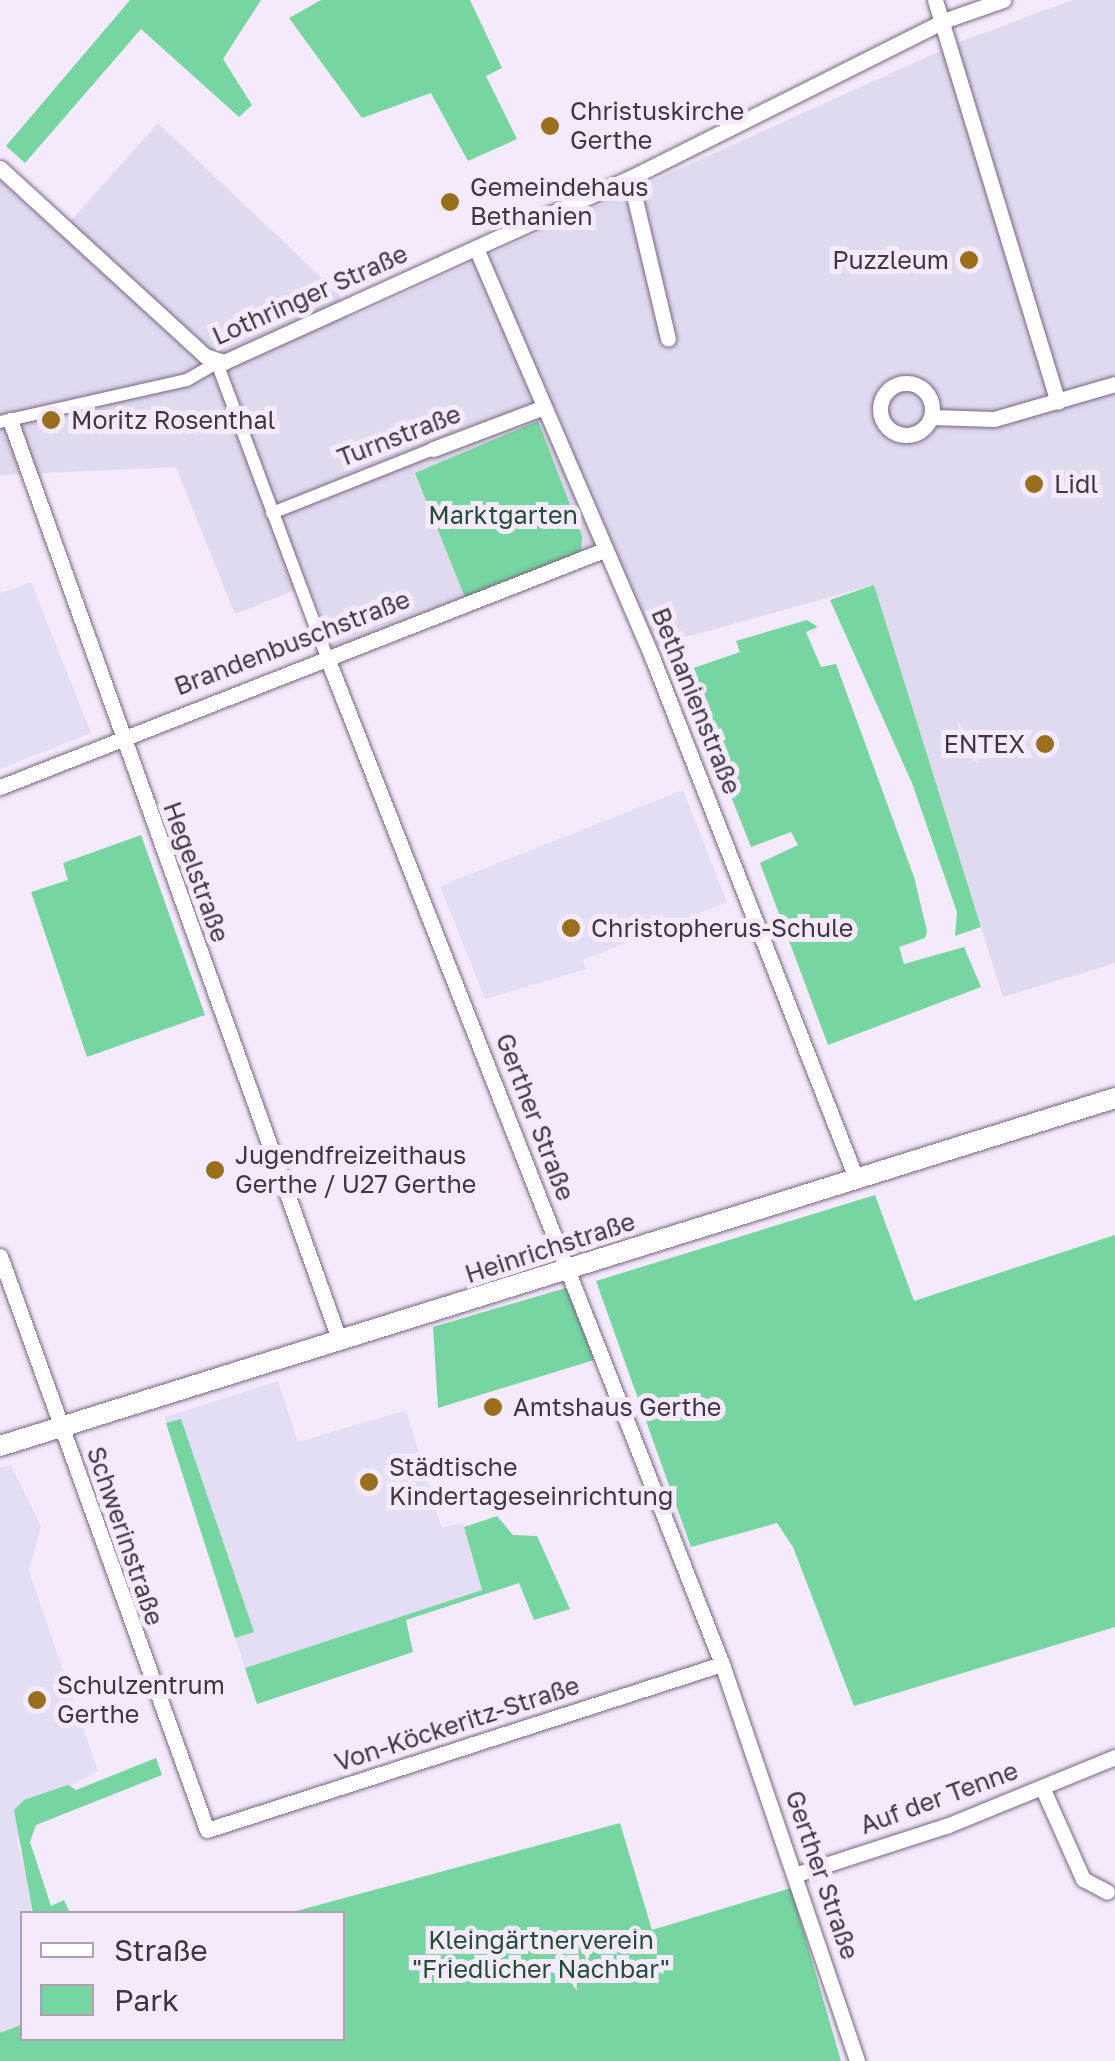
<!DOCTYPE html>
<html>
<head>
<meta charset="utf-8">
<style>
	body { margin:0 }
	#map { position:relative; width:1115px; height:2061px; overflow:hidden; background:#f5eafc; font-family:"Golos Text",sans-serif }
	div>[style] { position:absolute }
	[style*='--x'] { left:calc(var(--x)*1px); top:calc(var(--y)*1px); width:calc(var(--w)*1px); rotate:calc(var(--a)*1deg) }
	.commercial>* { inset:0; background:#e0daef }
	.education>* { inset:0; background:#e3def3 }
	.green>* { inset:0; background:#76d5a1 }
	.roads { filter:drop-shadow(0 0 2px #776680) drop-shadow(0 0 2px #776680) }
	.pedestrian>* { height:12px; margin:-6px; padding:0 6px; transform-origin:6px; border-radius:6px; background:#fff }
	.minor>* { height:15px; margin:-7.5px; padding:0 7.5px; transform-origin:7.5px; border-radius:7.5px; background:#fff }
	.minor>.ring { margin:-7.5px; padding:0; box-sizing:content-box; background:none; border:15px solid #fff; border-radius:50% }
	.tertiary>* { height:20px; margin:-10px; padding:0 10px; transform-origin:10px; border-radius:10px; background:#fff }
	.dots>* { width:28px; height:28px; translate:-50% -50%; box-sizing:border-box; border:5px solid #f5eafc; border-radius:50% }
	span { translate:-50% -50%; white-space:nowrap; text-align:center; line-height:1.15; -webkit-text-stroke:10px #f5eafc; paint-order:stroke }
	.poi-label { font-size:25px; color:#3e3642 }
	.left { translate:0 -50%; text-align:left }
	.right { translate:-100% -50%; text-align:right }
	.street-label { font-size:25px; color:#3e3642 }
	.park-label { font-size:25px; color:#234d37 }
	.legend { position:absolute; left:20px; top:1911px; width:325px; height:130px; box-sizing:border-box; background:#f5eafc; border:2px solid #aca2b2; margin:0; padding:12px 18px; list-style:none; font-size:30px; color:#3e3642 }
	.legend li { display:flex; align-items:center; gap:20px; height:50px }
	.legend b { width:50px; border:2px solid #aca2b2 }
</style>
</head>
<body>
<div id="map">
	<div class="commercial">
		<div style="clip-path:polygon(1072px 0,1115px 0,1115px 963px,1003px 997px,874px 585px,657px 645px,611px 544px,333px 648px,308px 585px,235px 614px,176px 467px,0 475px,0 180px,59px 234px,158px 123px,337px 292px,350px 318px,962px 41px)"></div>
	</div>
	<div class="education">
		<div style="clip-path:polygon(31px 582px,91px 733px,0 769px,0 593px)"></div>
		<div style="clip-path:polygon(683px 790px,727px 902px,583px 960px,586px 969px,485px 999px,440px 886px)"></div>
		<div style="clip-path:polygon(278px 1381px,298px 1442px,406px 1410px,442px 1528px,463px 1523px,482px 1590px,245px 1668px,165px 1417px)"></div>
		<div style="clip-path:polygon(11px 1465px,41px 1526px,29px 1571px,98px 1771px,30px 1808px,17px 1841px,37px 1913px,22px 1914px,22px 2038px,12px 2061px,0 2061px,0 1468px)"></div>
	</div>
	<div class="green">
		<div style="clip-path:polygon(130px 0,261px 0,223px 59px,252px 105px,239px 117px,141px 29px,25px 163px,6px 146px)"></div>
		<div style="clip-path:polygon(321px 0,470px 0,502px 68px,486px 76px,517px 139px,468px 161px,431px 93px,362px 118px,289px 18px)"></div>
		<div style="clip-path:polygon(538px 421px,582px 536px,581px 555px,466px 600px,415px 473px)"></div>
		<div style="clip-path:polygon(874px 585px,981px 927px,955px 936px,957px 912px,912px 783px,830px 600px)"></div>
		<div style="clip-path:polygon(807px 620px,818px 627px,806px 632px,821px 667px,836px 664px,914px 877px,927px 931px,925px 938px,899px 947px,904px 964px,964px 947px,981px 987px,828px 1045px,760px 863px,798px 845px,791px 832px,751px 847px,682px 672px,740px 652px,736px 641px)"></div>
		<div style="clip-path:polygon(141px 835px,205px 1015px,87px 1057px,31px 892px,68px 880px,63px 863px)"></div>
		<div style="clip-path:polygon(875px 1195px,914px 1301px,1115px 1235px,1115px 1627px,854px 1706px,793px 1547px,777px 1523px,691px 1547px,596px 1281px)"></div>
		<div style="clip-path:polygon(569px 1287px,594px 1360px,438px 1408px,433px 1327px)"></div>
		<div style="clip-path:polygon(181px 1419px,254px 1632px,235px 1638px,166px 1423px)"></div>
		<div style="clip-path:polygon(497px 1516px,513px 1535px,537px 1536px,570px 1609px,534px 1620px,519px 1583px,406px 1620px,413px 1652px,257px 1704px,245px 1668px,482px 1590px,464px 1527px)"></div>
		<div style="clip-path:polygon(156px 1758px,162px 1775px,36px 1825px,30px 1842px,51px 1906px,64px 1900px,70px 1913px,33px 1913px,14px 1810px,24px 1800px,68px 1785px,76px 1790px)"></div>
		<div style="clip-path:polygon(620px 1823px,652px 1930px,791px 1888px,841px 2061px,0 2061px,0 2033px,21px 2025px,22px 2015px,22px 2038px,342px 2038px,342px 1914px,289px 1913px)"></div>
	</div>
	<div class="roads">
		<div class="pedestrian">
			<div style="--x:0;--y:422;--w:192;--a:-12.7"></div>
			<div style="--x:187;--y:380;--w:34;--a:-30"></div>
			<div style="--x:217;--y:363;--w:312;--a:69.5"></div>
			<div style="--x:272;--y:513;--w:173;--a:-21.7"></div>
		</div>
		<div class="minor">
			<div style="--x:935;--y:0;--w:420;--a:73"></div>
			<div style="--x:0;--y:168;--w:278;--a:42.5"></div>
			<div style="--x:205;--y:356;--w:20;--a:18"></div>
			<div style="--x:224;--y:362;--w:446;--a:-24.4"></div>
			<div style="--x:630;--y:178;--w:350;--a:-26.6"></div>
			<div style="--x:943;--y:21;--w:64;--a:-19.3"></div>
			<div style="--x:630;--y:178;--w:165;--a:76.7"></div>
			<div style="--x:476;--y:248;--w:445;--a:66.7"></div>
			<div style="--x:652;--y:657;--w:560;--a:68.62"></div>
			<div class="ring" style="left:880px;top:383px;width:37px;height:37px"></div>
			<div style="--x:932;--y:417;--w:62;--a:1.8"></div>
			<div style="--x:994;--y:419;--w:126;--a:-16.1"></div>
			<div style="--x:10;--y:420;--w:976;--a:70.3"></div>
			<div style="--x:433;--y:449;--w:119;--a:-20.7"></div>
			<div style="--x:326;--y:655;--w:1084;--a:68.57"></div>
			<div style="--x:722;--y:1664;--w:419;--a:71.2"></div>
			<div style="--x:0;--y:787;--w:649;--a:-21.42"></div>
			<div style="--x:0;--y:1256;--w:610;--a:70.17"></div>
			<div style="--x:207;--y:1830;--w:541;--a:-17.87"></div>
			<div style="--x:1042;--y:1787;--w:101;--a:66"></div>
			<div style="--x:1083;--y:1879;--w:27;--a:28"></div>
			<div style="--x:797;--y:1874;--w:157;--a:-17.9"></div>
			<div style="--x:946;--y:1826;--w:183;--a:-22.2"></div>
		</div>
		<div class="tertiary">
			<div style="--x:0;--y:1446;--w:1168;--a:-17.33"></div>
		</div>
	</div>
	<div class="dots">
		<div style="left:550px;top:126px;background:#996e1c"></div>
		<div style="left:450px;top:202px;background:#996e1c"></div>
		<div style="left:969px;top:260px;background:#996e1c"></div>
		<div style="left:51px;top:420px;background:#996e1c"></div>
		<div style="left:1034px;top:484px;background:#996e1c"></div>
		<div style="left:1045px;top:744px;background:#996e1c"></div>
		<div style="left:571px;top:928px;background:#996e1c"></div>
		<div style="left:215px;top:1170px;background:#996e1c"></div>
		<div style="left:493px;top:1407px;background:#996e1c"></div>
		<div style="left:369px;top:1482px;background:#996e1c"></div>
		<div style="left:37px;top:1700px;background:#996e1c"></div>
	</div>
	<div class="poi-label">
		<span class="left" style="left:570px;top:126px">Christuskirche<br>Gerthe</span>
		<span class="left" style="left:470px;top:202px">Gemeindehaus<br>Bethanien</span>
		<span class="right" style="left:949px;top:260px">Puzzleum</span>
		<span class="left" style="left:71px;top:420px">Moritz Rosenthal</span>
		<span class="left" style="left:1054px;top:484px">Lidl</span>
		<span class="right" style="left:1025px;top:744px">ENTEX</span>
		<span class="left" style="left:591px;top:928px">Christopherus-Schule</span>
		<span class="left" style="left:235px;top:1170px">Jugendfreizeithaus<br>Gerthe / U27 Gerthe</span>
		<span class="left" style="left:513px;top:1407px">Amtshaus Gerthe</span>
		<span class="left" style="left:389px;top:1482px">Städtische<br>Kindertageseinrichtung</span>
		<span class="left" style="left:57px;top:1700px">Schulzentrum<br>Gerthe</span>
	</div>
	<div class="street-label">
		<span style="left:310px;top:295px;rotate:-24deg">Lothringer Straße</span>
		<span style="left:399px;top:436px;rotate:-21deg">Turnstraße</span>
		<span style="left:292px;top:643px;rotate:-21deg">Brandenbuschstraße</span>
		<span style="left:696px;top:701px;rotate:68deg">Bethanienstraße</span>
		<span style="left:196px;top:872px;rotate:70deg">Hegelstraße</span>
		<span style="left:535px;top:1117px;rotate:69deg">Gerther Straße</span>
		<span style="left:550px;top:1248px;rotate:-18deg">Heinrichstraße</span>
		<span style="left:125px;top:1536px;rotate:71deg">Schwerinstraße</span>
		<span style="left:457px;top:1724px;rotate:-18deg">Von-Köckeritz-Straße</span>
		<span style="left:939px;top:1798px;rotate:-20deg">Auf der Tenne</span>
		<span style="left:822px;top:1875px;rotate:71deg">Gerther Straße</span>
	</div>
	<div class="park-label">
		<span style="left:503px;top:515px">Marktgarten</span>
		<span style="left:541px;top:1955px">Kleingärtnerverein<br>"Friedlicher Nachbar"</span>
	</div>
	<ul class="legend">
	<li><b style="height:12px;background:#fff"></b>Straße</li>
	<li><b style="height:28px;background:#76d5a1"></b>Park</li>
	</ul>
</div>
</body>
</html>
